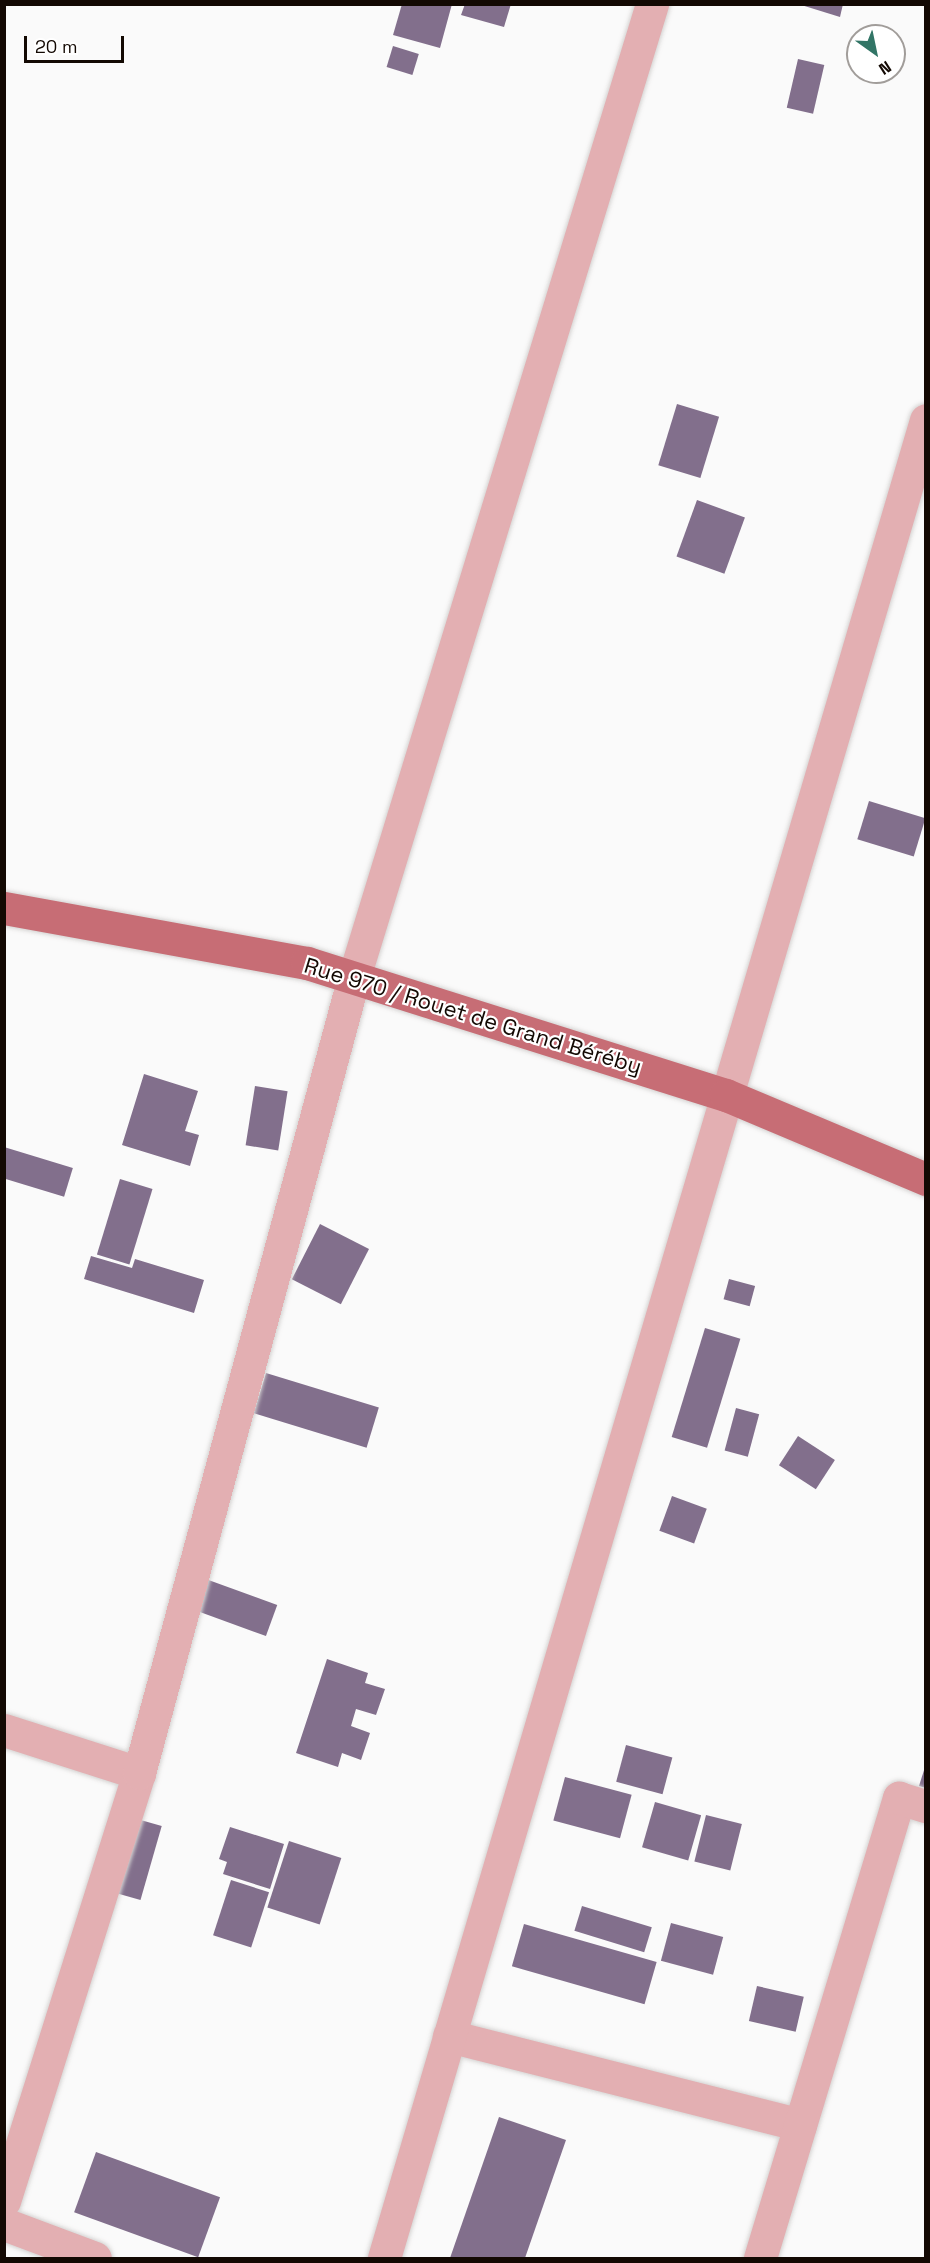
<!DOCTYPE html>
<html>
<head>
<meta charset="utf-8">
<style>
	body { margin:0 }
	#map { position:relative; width:930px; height:2263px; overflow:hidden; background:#fafafa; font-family:"Space Grotesk",sans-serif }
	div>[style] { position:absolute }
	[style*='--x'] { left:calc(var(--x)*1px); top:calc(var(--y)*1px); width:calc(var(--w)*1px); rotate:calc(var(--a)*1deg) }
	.building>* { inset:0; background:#826f8c; transform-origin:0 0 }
	.roads { filter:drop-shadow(0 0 2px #d5d3d2) drop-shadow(0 0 2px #d5d3d2) }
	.minor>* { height:33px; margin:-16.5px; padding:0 16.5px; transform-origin:16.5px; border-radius:16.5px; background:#e3afb2 }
	.major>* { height:33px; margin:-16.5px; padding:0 16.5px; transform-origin:16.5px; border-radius:16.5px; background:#c76d75 }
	span { translate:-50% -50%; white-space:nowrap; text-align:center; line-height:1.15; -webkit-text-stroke:4.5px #fff; paint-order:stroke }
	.street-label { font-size:22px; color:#130903 }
	.frame { position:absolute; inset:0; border:6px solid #130903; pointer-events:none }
	.north { position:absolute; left:846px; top:24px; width:60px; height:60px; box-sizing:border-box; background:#fff; border:2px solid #a19d9a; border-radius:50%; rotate:147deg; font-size:16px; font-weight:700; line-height:24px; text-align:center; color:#130903 }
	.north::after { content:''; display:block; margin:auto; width:21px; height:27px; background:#327566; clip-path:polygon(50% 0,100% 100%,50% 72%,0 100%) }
	.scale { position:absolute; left:24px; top:36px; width:100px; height:27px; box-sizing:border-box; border:3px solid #130903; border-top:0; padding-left:8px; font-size:18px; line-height:21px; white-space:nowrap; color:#130903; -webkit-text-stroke:4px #fff; paint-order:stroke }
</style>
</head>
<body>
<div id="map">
	<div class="building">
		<div style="clip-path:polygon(402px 4px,452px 4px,440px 48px,393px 35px)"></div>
		<div style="clip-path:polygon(465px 4px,511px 4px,504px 27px,461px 15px)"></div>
		<div style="clip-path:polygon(798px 4px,843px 4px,840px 17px)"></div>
		<div style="left:393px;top:46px;width:27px;height:22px;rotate:17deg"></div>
		<div style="left:798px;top:59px;width:27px;height:50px;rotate:13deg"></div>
		<div style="left:677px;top:404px;width:44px;height:64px;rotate:17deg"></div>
		<div style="left:697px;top:500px;width:51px;height:60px;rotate:20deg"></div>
		<div style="left:869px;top:801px;width:59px;height:40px;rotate:17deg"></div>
		<div style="clip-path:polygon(144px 1074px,198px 1091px,185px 1131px,199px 1135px,190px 1166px,122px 1145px)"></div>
		<div style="left:255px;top:1086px;width:33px;height:60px;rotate:9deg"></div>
		<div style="left:4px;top:1147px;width:72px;height:30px;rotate:17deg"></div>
		<div style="left:120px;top:1179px;width:34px;height:79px;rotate:17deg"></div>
		<div style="left:320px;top:1224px;width:55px;height:62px;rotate:27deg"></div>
		<div style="clip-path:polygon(91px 1256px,132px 1268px,135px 1259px,204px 1280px,194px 1313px,84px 1279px)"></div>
		<div style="left:729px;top:1279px;width:27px;height:21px;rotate:15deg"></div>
		<div style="left:705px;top:1328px;width:37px;height:114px;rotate:17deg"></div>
		<div style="left:266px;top:1373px;width:118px;height:42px;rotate:17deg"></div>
		<div style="left:736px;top:1408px;width:24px;height:44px;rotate:15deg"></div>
		<div style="left:798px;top:1436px;width:44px;height:35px;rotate:33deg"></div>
		<div style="left:672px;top:1496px;width:37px;height:37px;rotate:20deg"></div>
		<div style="left:203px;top:1578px;width:79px;height:33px;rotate:20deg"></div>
		<div style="clip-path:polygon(327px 1659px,368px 1673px,365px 1683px,385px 1689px,376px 1715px,356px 1709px,351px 1726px,370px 1733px,361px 1760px,342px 1753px,338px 1767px,296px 1753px)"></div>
		<div style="left:626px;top:1745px;width:48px;height:38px;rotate:15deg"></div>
		<div style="clip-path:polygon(925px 1767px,926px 1767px,926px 1788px,919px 1786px)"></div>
		<div style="left:565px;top:1777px;width:69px;height:45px;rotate:15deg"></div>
		<div style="left:655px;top:1802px;width:48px;height:47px;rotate:16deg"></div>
		<div style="left:706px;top:1815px;width:37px;height:48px;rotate:14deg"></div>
		<div style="left:130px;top:1817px;width:33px;height:77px;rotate:16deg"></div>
		<div style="clip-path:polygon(230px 1827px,284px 1844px,270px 1889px,223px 1874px,227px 1862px,219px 1859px)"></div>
		<div style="left:289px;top:1841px;width:55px;height:70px;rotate:18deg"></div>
		<div style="left:231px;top:1880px;width:40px;height:58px;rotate:18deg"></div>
		<div style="left:582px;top:1906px;width:73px;height:26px;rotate:17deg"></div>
		<div style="left:671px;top:1923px;width:54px;height:39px;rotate:15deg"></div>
		<div style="left:524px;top:1924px;width:138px;height:44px;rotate:16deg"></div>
		<div style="left:757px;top:1986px;width:48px;height:36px;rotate:13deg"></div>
		<div style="clip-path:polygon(499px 2117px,566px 2140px,525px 2258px,450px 2258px)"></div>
		<div style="left:96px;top:2152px;width:132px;height:64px;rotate:20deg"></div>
	</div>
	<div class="roads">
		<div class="minor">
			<div style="--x:4;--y:1730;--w:142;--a:17.7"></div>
			<div style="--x:449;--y:2036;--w:362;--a:14.2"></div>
			<div style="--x:4;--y:2201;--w:449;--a:-72.5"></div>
			<div style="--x:139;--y:1773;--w:825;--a:-74.89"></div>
			<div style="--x:354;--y:977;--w:1018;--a:-72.97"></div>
			<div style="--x:4;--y:2224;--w:97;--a:20.5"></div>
			<div style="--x:384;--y:2258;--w:1916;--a:-73.57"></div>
			<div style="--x:760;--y:2258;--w:481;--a:-73.2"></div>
			<div style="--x:899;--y:1798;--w:28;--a:17"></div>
		</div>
		<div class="major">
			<div style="--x:4;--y:908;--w:308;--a:10.3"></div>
			<div style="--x:307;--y:963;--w:439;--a:17.5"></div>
			<div style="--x:726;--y:1095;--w:217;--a:22.8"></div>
		</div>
	</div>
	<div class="street-label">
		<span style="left:473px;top:1016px;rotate:17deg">Rue 970 / Rouet de Grand Béréby</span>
	</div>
	<div class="frame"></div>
	<div class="north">N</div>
	<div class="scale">20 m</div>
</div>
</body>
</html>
